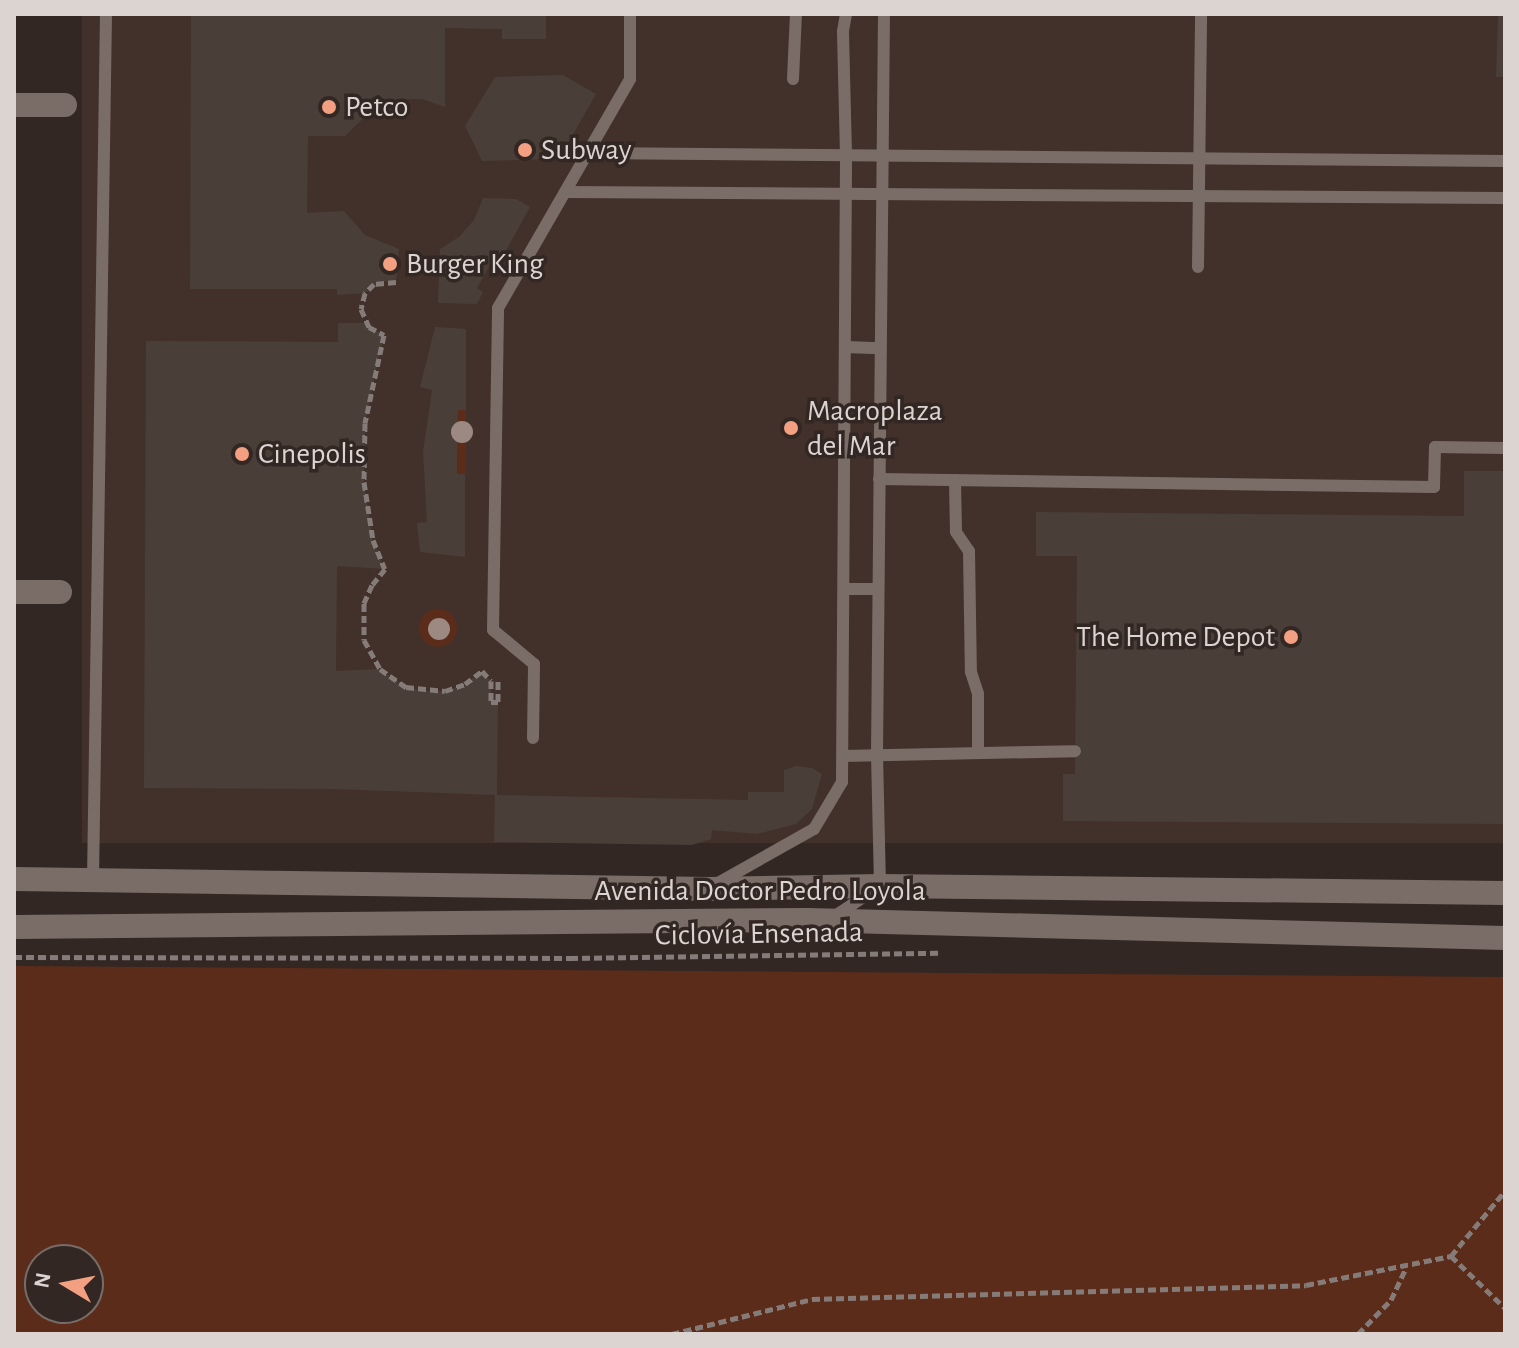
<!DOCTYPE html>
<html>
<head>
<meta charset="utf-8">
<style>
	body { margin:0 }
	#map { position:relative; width:1519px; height:1348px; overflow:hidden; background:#332723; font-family:"Alegreya Sans",sans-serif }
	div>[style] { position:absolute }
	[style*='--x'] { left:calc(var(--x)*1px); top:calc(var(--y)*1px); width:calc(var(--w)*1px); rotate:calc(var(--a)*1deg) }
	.built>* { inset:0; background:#42312a; transform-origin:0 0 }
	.green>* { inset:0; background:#5c2c1a; transform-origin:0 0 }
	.round { border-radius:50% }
	.building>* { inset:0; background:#4a3e39 }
	.path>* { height:5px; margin-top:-2.5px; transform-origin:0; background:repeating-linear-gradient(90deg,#857b78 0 8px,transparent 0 12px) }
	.lane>* { height:12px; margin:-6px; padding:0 6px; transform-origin:6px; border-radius:6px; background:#7a6d68 }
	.street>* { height:24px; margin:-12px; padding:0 12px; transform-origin:12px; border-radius:12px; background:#7a6d68 }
	.secondary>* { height:24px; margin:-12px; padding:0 12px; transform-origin:12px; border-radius:12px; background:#7a6d68 }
	.trees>* { width:22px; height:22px; margin:-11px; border-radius:50%; background:#9b8982 }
	.dots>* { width:22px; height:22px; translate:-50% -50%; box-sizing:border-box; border:4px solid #332723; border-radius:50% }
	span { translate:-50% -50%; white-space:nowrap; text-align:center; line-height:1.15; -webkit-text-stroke:7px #332723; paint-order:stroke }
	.poi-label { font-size:30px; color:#dbd4d1 }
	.left { translate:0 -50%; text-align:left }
	.right { translate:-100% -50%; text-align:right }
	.street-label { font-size:30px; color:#dbd4d1 }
	.frame { position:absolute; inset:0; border:16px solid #dbd4d1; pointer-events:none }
	.north { position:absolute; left:24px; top:1244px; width:80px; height:80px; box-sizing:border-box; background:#332723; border:2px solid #766c69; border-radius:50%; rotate:280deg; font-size:22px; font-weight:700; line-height:32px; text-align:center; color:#dbd4d1 }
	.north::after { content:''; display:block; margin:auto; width:28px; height:36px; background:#f2a081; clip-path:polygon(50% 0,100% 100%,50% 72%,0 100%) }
</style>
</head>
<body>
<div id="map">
	<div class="built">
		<div style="left:82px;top:14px;width:1423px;height:829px"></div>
	</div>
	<div class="green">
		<div style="left:458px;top:410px;width:8px;height:64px"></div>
		<div class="round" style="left:419px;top:609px;width:38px;height:38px"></div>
		<div style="clip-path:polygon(evenodd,14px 966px,1505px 977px,1505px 1334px,14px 1334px,14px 966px,40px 1260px,88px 1260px,88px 1308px,40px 1308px,40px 1260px)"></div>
	</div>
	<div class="building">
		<div style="clip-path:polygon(191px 14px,546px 14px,546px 39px,502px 39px,502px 29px,445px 28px,445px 107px,422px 99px,398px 99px,375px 107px,345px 136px,308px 136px,307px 213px,344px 211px,365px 235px,399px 249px,396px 282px,382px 281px,365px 293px,337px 295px,337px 289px,190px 289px)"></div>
		<div style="clip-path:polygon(1498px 14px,1505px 14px,1505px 77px,1496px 77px)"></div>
		<div style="clip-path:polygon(563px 75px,596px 94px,559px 159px,482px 161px,465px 126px,495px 77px)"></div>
		<div style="clip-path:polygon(483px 198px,516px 199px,530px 207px,498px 265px,492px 262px,477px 288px,483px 292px,477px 304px,438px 303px,440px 249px,459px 237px,474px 220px)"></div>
		<div style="clip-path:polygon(338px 323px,365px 323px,384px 335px,365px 423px,364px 482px,373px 540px,385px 569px,337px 566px,336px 671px,380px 669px,406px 687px,424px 691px,445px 691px,465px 684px,482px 671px,491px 681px,491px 702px,498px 702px,497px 795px,748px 800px,748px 792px,784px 792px,784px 770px,796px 766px,812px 768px,822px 774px,812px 809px,796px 824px,757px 834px,712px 830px,711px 839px,692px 845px,494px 842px,495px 795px,335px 789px,144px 788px,146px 341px,338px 342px)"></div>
		<div style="clip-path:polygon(435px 327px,466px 329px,466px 410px,458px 410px,457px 474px,465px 474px,465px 557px,420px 552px,417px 523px,427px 522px,423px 452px,432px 390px,420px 387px)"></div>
		<div style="clip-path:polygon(1464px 471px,1505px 471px,1505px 824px,1063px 821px,1063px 774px,1075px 774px,1077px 556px,1036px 556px,1036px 512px,1464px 516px)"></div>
	</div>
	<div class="path">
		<div style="--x:396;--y:282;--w:22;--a:175"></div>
		<div style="--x:374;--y:284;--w:13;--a:135"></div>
		<div style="--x:365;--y:293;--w:16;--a:104"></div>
		<div style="--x:361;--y:309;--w:20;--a:66"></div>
		<div style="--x:369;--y:327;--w:17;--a:28"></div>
		<div style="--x:384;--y:335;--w:90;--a:102.2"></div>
		<div style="--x:365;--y:423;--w:59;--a:91"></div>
		<div style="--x:364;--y:482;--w:59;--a:81.2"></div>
		<div style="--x:373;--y:540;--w:31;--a:68"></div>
		<div style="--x:385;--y:569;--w:21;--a:129"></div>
		<div style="--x:372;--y:585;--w:20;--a:114"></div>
		<div style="--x:364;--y:603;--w:37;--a:90"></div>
		<div style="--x:364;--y:640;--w:33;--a:61"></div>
		<div style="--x:380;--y:669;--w:32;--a:35"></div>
		<div style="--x:406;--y:687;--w:39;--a:6"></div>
		<div style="--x:445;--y:691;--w:21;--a:-19"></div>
		<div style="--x:465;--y:684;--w:21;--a:-37"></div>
		<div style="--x:482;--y:671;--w:13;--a:48"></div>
		<div style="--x:491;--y:681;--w:21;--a:90"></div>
		<div style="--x:491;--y:702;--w:7;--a:0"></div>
		<div style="--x:498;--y:702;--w:21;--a:-90"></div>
		<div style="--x:14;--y:957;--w:556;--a:0.1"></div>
		<div style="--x:570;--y:958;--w:371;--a:-0.8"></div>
		<div style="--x:1451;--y:1256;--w:75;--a:43.9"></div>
		<div style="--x:672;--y:1334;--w:144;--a:-14"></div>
		<div style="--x:812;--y:1299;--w:494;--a:-1.6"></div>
		<div style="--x:1306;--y:1285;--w:148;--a:-11.3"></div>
		<div style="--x:1451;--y:1256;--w:85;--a:-50.3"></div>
		<div style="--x:1358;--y:1334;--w:47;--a:-45.9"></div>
		<div style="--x:1391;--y:1300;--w:35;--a:-65"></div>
	</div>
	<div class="lane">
		<div style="--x:793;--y:79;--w:65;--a:-87.4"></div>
		<div style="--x:587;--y:153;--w:918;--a:0.5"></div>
		<div style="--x:565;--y:192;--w:940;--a:0.37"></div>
		<div style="--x:1198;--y:267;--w:253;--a:-89.3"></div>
		<div style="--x:845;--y:347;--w:35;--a:2"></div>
		<div style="--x:879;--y:479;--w:555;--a:0.83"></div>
		<div style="--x:1434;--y:487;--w:40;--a:-88.6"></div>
		<div style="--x:1435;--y:447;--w:70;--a:0.8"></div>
		<div style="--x:955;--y:480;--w:52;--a:88.9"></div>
		<div style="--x:956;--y:532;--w:23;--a:56"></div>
		<div style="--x:969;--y:551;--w:121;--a:89.1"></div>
		<div style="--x:971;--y:672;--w:23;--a:72"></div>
		<div style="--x:978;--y:694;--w:59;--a:90"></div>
		<div style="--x:844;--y:589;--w:34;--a:0"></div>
		<div style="--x:533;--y:738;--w:74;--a:-89.2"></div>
		<div style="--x:534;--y:664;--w:53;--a:-140.3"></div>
		<div style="--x:493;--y:630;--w:322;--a:-89.1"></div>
		<div style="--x:498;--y:308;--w:264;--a:-60"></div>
		<div style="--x:630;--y:79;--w:65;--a:-90"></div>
		<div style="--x:843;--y:756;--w:232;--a:-1.2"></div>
		<div style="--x:93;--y:880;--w:866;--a:-89.14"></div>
		<div style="--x:718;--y:883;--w:110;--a:-29.4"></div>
		<div style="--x:814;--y:829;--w:55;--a:-59.2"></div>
		<div style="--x:842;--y:782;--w:627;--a:-89.63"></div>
		<div style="--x:846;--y:155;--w:124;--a:-91.4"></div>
		<div style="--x:843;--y:31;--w:17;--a:-80"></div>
		<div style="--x:835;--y:916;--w:54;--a:-33.7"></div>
		<div style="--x:880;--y:886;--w:131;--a:-91.3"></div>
		<div style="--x:877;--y:755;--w:741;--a:-89.46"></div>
	</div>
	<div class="street">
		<div style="--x:14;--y:105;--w:51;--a:0"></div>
		<div style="--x:14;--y:592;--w:46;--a:0"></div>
	</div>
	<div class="secondary">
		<div style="--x:14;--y:879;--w:695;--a:0.82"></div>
		<div style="--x:709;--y:889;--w:171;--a:-1"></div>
		<div style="--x:880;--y:886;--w:625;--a:0.64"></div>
		<div style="--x:14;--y:927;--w:794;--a:-0.51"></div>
		<div style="--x:808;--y:920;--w:697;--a:1.48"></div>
	</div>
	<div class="trees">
		<div style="left:462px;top:432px"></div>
		<div style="left:439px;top:629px"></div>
	</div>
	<div class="dots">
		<div style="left:329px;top:107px;background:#f2a081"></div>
		<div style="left:525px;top:150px;background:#f2a081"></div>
		<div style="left:390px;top:264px;background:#f2a081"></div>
		<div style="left:791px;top:428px;background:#f2a081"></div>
		<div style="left:242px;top:454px;background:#f2a081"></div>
		<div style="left:1291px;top:637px;background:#f2a081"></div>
	</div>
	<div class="poi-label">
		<span class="left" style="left:345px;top:107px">Petco</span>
		<span class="left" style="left:541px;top:150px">Subway</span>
		<span class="left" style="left:406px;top:264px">Burger King</span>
		<span class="left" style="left:807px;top:428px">Macroplaza<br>del Mar</span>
		<span class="left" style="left:258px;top:454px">Cinepolis</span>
		<span class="right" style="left:1275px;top:637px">The Home Depot</span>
	</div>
	<div class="street-label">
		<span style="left:760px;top:891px">Avenida Doctor Pedro Loyola</span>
		<span style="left:759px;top:934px;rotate:-1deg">Ciclovía Ensenada</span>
	</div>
	<div class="frame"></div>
	<div class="north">N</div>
</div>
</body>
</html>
